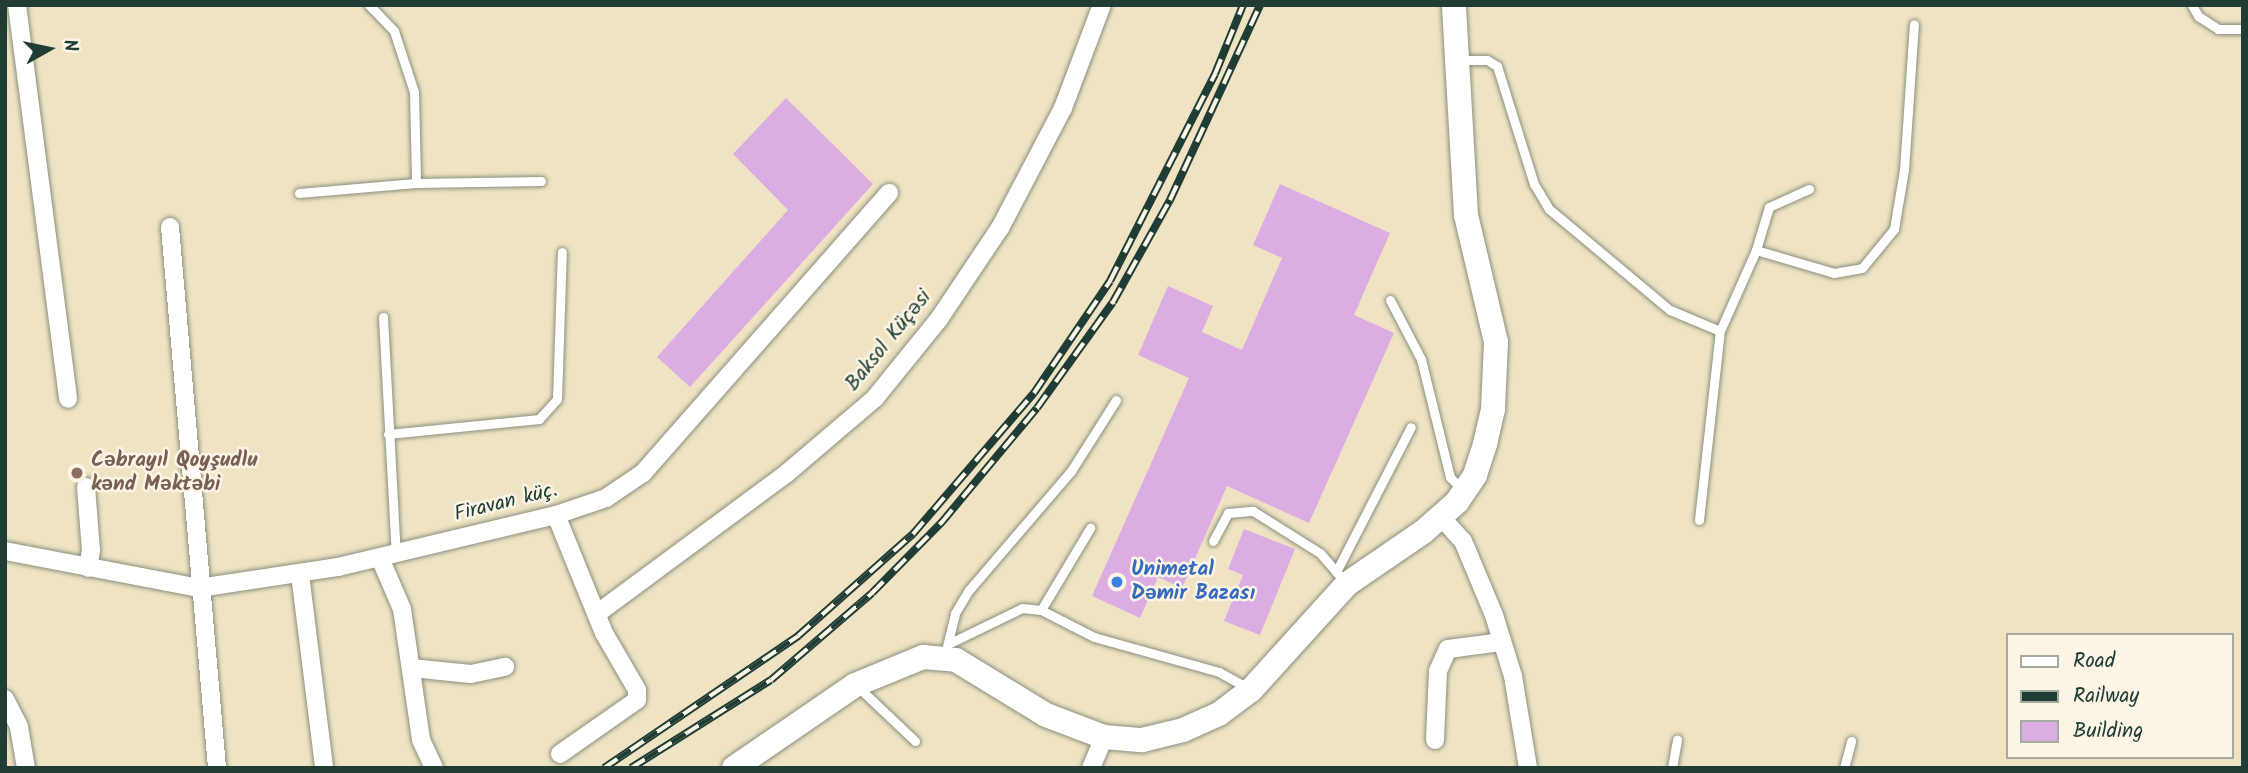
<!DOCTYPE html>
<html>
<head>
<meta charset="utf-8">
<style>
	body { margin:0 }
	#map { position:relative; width:2248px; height:773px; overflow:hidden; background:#f0e3c4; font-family:Kalam,sans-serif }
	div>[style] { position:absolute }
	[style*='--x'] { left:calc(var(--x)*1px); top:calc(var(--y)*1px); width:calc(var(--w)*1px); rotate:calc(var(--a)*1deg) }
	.building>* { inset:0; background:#dbade2 }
	.roads { filter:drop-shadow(0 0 2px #88907c) drop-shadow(0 0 2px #88907c) }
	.lane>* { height:9px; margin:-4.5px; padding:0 4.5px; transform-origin:4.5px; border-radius:4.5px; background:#fff }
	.street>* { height:18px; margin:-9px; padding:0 9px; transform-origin:9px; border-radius:9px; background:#fff }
	.secondary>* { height:24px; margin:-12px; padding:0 12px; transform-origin:12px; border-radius:12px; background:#fff }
	.rail>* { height:8px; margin-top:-4px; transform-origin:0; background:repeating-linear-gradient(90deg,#fcf5e5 0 16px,#1f3d34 0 32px); box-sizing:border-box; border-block:2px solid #1f3d34 }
	.dots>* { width:19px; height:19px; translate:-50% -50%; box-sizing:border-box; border:4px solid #fcf5e5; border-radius:50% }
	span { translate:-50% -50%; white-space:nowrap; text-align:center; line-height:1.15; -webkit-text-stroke:5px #fcf5e5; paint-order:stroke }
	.street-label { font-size:21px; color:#1f3d34 }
	.education-label { font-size:21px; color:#785e54; font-weight:700 }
	.left { translate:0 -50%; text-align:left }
	.shop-label { font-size:21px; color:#366cbe; font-weight:700 }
	.frame { position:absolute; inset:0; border:7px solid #1f3d34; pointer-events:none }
	.legend { position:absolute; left:2006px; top:633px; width:228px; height:126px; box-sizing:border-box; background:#fcf5e5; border:2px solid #a4ab9e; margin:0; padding:9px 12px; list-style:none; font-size:21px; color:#1f3d34 }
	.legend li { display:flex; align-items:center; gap:14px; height:35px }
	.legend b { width:35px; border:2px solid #a4ab9e }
	.north { position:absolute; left:14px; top:14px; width:70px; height:70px; -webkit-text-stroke:5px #fcf5e5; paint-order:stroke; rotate:81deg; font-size:19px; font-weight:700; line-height:28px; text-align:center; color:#1f3d34 }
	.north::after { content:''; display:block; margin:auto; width:24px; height:32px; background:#1f3d34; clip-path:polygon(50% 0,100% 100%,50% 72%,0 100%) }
</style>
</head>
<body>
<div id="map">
	<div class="building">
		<div style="clip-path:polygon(786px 98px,873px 184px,690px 387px,657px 357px,788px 210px,733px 154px)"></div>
		<div style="clip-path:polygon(1280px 184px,1390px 233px,1354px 315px,1394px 333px,1309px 523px,1227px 486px,1182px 588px,1158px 577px,1140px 618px,1092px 596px,1189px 378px,1138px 355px,1168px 286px,1213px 306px,1202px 332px,1242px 350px,1282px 258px,1253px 245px)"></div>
		<div style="clip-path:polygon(1244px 529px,1295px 549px,1260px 635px,1224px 621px,1243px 575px,1228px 569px)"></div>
	</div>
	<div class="roads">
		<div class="lane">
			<div style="--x:369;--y:5;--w:36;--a:46"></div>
			<div style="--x:394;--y:31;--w:64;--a:71.8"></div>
			<div style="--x:414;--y:92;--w:91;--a:88.7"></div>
			<div style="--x:2192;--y:5;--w:13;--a:61"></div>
			<div style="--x:2198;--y:16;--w:24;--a:33"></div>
			<div style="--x:2218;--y:29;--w:25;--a:0"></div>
			<div style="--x:1458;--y:60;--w:29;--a:0"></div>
			<div style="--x:1487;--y:60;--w:12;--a:31"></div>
			<div style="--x:1497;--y:66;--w:124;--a:72.6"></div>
			<div style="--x:1534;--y:184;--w:29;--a:59"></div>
			<div style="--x:1549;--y:209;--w:158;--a:39.9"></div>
			<div style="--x:1670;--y:310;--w:54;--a:22.8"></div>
			<div style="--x:1720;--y:331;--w:89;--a:-66"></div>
			<div style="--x:1756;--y:250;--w:45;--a:-73.2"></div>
			<div style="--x:1769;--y:207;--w:44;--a:-24.2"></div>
			<div style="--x:299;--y:193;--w:117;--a:-4.9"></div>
			<div style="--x:416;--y:183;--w:125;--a:-0.9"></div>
			<div style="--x:1756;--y:250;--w:81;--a:16.4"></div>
			<div style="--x:1834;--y:273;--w:28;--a:-10"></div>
			<div style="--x:1862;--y:268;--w:50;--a:-50.6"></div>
			<div style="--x:1894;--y:229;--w:60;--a:-80.4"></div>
			<div style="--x:1904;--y:170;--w:146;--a:-86.1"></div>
			<div style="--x:1390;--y:300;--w:67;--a:62.3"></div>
			<div style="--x:1421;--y:359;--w:122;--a:76.2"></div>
			<div style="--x:1450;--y:477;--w:19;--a:47"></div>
			<div style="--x:383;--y:317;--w:237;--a:86.9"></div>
			<div style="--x:388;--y:434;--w:152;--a:-5.7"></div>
			<div style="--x:539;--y:419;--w:27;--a:-48"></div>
			<div style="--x:557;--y:399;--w:147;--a:-88.1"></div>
			<div style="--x:1699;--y:520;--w:190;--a:-83.7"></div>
			<div style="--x:1213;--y:541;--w:32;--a:-62"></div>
			<div style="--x:1228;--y:513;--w:25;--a:-5"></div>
			<div style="--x:1253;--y:511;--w:79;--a:32.1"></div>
			<div style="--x:1320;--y:553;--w:40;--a:49"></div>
			<div style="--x:1336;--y:572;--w:163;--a:-62.7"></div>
			<div style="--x:1041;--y:610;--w:96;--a:-59.1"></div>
			<div style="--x:948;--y:644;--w:82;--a:-25.9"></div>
			<div style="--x:1022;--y:608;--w:19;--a:6"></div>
			<div style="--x:1041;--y:610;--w:59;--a:27"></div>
			<div style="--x:1094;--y:637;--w:130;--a:15.6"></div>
			<div style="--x:1219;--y:672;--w:35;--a:29"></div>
			<div style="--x:947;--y:646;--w:34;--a:-76"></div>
			<div style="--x:955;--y:613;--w:27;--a:-59"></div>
			<div style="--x:969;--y:590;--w:157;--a:-49.4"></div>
			<div style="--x:1071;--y:471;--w:84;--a:-57.6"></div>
			<div style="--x:857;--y:686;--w:80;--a:43.5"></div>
			<div style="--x:1672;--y:768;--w:29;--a:-80"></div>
			<div style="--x:1844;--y:768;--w:28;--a:-75"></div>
		</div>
		<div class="street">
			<div style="--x:17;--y:5;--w:397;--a:82.6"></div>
			<div style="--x:170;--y:227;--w:543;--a:85.03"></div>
			<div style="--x:86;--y:487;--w:63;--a:85.5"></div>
			<div style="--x:91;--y:550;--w:18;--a:99"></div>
			<div style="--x:556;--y:515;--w:127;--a:67.9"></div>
			<div style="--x:604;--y:633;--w:66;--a:59.9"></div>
			<div style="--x:637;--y:690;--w:10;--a:90"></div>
			<div style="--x:637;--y:700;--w:94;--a:145"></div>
			<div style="--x:1442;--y:518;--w:31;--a:48"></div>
			<div style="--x:1463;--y:541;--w:80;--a:67.3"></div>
			<div style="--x:1494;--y:615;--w:64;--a:72.7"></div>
			<div style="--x:1513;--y:676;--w:93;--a:80.7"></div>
			<div style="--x:5;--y:551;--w:197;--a:10.8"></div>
			<div style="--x:199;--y:588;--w:141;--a:-8.6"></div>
			<div style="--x:338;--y:567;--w:224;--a:-13.4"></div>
			<div style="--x:556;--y:515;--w:53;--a:-18.8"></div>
			<div style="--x:606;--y:498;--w:45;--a:-34"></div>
			<div style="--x:643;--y:473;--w:373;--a:-48.7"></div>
			<div style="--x:380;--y:558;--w:56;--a:66.7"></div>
			<div style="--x:402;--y:609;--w:132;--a:81.7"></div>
			<div style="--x:421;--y:740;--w:31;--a:65"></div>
			<div style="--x:300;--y:574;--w:195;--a:82.9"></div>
			<div style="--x:598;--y:613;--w:235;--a:-36.5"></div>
			<div style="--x:787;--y:473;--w:116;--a:-40.4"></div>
			<div style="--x:875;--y:398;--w:102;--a:-51"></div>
			<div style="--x:939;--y:319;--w:110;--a:-56.2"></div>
			<div style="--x:1000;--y:228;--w:136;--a:-62.3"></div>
			<div style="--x:1063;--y:108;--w:110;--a:-69.3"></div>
			<div style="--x:411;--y:668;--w:60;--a:5.7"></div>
			<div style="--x:471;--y:674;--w:35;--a:-12"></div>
			<div style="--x:5;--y:699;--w:31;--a:63"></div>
			<div style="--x:19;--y:727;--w:42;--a:80.3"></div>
			<div style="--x:1435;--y:740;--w:69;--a:-87.5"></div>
			<div style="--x:1438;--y:671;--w:24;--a:-66"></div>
			<div style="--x:1448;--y:649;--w:53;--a:-7.5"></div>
			<div style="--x:1091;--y:768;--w:34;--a:-67"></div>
		</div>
		<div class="secondary">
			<div style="--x:734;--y:768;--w:147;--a:-34.4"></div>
			<div style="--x:855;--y:685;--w:74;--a:-22.4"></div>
			<div style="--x:923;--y:657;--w:33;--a:5"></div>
			<div style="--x:956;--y:660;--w:105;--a:31.4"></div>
			<div style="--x:1046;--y:715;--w:62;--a:20.8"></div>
			<div style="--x:1104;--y:737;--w:38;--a:5"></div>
			<div style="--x:1142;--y:740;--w:42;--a:-13.7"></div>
			<div style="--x:1183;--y:730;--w:39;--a:-24"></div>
			<div style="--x:1219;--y:714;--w:40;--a:-37"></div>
			<div style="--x:1251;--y:690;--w:143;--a:-47.8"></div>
			<div style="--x:1347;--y:584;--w:92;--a:-34.4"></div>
			<div style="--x:1423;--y:532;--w:45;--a:-41.4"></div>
			<div style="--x:1457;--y:502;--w:32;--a:-56"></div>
			<div style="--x:1475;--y:475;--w:33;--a:-72"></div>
			<div style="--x:1485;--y:444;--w:36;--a:-77"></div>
			<div style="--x:1493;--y:409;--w:67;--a:-87.4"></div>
			<div style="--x:1496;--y:342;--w:130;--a:-103.3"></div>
			<div style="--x:1466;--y:215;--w:210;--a:-93.3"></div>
		</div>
	</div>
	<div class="rail">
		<div style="--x:604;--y:768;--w:235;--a:-34.2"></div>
		<div style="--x:798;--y:636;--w:154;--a:-41.6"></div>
		<div style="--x:913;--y:534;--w:186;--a:-49.4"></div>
		<div style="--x:1034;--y:393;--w:135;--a:-55.8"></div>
		<div style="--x:1110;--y:281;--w:232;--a:-63.1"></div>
		<div style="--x:1215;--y:74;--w:74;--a:-67.9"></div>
		<div style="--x:631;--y:768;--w:165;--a:-32.2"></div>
		<div style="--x:771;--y:680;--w:133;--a:-40.7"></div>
		<div style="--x:872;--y:593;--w:100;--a:-45.4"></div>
		<div style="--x:942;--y:522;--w:148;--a:-50.2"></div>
		<div style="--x:1037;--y:408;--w:130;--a:-54.4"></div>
		<div style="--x:1113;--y:302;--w:117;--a:-60.8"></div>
		<div style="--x:1170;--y:200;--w:215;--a:-65.2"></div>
	</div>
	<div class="dots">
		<div style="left:77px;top:473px;background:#8d6e63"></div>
		<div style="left:1117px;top:582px;background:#3f7fe0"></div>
	</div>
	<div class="street-label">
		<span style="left:889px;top:341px;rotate:-51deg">Baksol Küçəsi</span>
		<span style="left:506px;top:503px;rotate:-14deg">Firavan küç.</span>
	</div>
	<div class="education-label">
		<span class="left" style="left:91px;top:473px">Cəbrayıl Qoyşudlu<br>kənd Məktəbi</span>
	</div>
	<div class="shop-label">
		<span class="left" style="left:1131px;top:582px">Unimetal<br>Dəmir Bazası</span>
	</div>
	<div class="frame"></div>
	<ul class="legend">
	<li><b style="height:9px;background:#fff"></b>Road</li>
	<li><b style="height:9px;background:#1f3d34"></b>Railway</li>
	<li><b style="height:19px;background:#dbade2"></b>Building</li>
	</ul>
	<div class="north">N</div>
</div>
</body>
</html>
